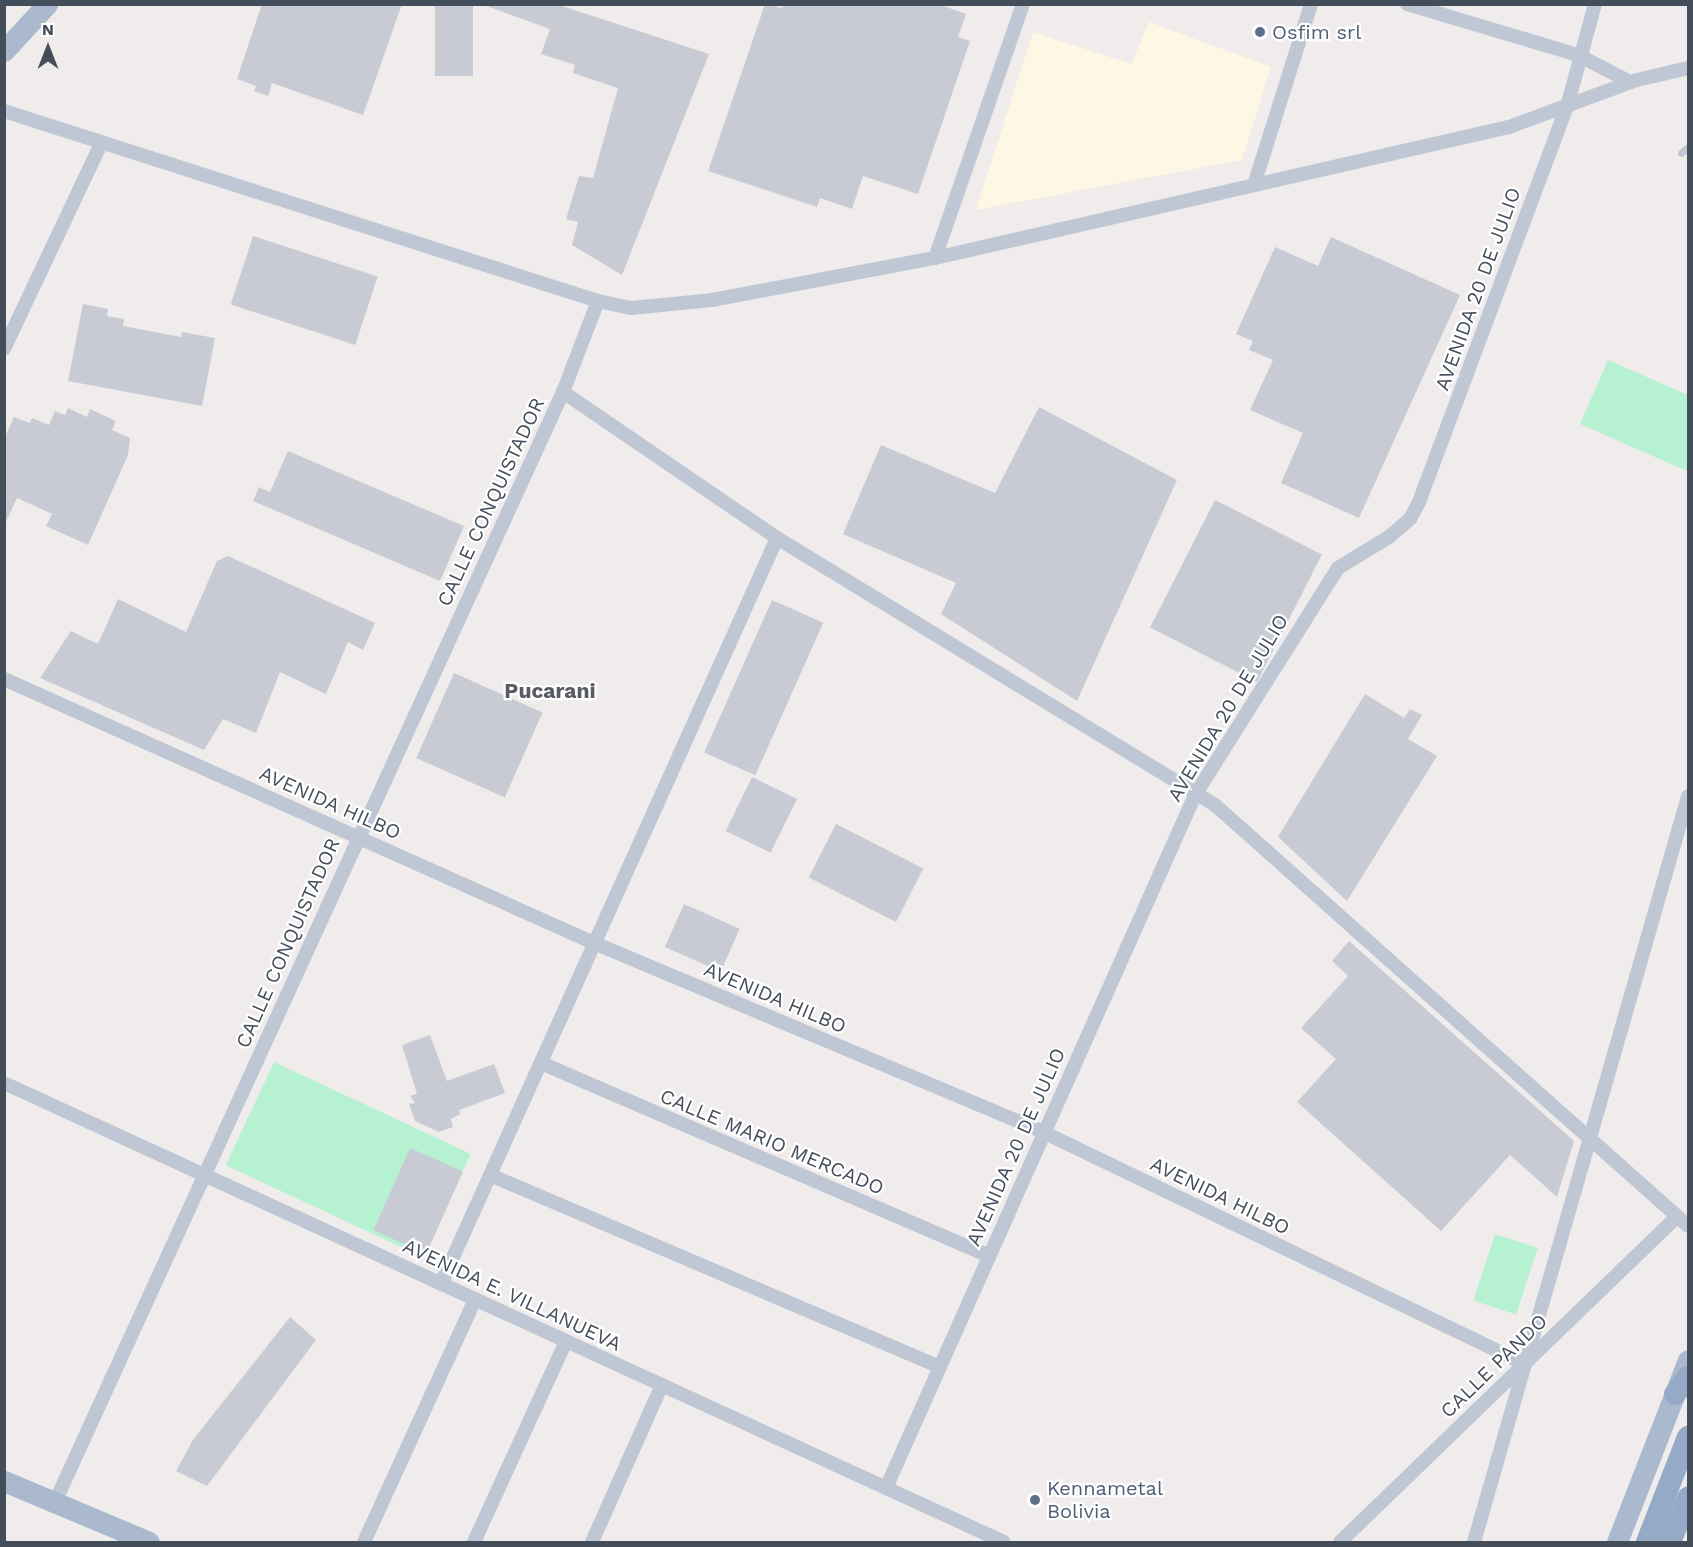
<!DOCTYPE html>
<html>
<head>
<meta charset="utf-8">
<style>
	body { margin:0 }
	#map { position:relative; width:1693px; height:1547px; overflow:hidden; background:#f0ecec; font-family:"Work Sans",sans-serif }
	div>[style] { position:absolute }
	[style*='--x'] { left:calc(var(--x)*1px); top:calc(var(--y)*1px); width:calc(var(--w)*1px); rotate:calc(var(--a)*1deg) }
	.commercial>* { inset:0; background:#fdf7e3 }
	.green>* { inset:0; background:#b6f1d2; transform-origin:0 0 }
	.building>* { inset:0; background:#c8cbd3; transform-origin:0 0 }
	.service>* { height:7px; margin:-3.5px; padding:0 3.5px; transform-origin:3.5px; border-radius:3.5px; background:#bec7d3 }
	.minor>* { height:14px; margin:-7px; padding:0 7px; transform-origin:7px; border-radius:7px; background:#bec7d3 }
	.primary>* { height:21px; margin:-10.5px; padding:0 10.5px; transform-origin:10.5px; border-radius:10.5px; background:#aab9ce }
	.trunk>* { height:22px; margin:-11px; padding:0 11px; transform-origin:11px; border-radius:11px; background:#95aac7 }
	.dots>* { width:16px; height:16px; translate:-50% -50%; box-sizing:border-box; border:3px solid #fff; border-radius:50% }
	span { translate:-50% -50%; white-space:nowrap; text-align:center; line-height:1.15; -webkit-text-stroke:4.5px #fff; paint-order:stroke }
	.service-label { font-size:20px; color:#4e5e75 }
	.left { translate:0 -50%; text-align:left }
	.street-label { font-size:20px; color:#444e5b }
	.neighbourhood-label { font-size:21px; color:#595c62; font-weight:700 }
	.frame { position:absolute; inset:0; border:6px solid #444e5b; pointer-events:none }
	.north { position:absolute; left:18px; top:18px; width:60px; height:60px; -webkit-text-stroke:4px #fff; paint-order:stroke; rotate:0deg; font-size:16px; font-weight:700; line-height:24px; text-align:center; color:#444e5b }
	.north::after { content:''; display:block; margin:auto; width:21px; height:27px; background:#444e5b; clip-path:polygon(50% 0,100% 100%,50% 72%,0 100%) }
</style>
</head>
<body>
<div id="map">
	<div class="commercial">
		<div style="clip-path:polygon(1149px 22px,1271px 67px,1242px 160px,976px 210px,1033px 32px,1131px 64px)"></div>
	</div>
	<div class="green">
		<div style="clip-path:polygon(1608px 360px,1688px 395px,1687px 471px,1580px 424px)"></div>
		<div style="left:274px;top:1062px;width:217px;height:114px;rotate:25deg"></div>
		<div style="left:1495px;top:1234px;width:45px;height:70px;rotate:18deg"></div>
	</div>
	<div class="building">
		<div style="clip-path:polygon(262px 4px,402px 4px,363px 115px,272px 83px,268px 96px,254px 91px,256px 86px,237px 79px)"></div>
		<div style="left:435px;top:4px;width:38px;height:72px"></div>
		<div style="clip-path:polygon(481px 4px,556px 4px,709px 54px,622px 275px,572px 245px,578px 222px,566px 219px,579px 176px,593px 178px,618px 88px,573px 73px,575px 65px,541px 54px,550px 29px)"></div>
		<div style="clip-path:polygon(765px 4px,782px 8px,783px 4px,938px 4px,966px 14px,958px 37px,970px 41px,918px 194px,863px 176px,852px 209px,820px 198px,817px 207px,708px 171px)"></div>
		<div style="left:253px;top:236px;width:131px;height:72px;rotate:18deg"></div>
		<div style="clip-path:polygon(1331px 237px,1460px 295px,1359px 518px,1281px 483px,1303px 433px,1250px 410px,1273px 360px,1249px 350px,1253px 341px,1236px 334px,1275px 247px,1318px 266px)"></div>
		<div style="clip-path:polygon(83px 304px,108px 309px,107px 316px,124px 319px,123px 326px,181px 337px,182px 332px,215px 338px,202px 406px,68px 381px)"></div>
		<div style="clip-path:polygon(1039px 407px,1177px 480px,1077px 701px,941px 614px,956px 583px,843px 534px,881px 445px,995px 493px)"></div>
		<div style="clip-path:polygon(68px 408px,87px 417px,90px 409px,116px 421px,112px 430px,130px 438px,128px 455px,88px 545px,46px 526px,52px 514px,17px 498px,4px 526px,4px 439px,14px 417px,30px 423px,32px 418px,49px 425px,55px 411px,65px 415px)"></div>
		<div style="clip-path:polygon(288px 451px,464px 526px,440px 581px,253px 501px,259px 487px,270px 492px)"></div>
		<div style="left:1215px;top:500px;width:120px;height:143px;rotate:27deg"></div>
		<div style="clip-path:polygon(228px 556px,375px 623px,363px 650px,348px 642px,326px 694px,280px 672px,256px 733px,223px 719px,204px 750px,40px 678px,71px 631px,98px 644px,118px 599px,186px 632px,217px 561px)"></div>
		<div style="left:772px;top:600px;width:56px;height:167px;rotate:24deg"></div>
		<div style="left:454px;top:673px;width:97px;height:93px;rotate:24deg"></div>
		<div style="clip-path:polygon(1365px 694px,1404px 718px,1410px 709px,1422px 715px,1408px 739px,1437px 756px,1347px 901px,1278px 837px)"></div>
		<div style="left:752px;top:777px;width:50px;height:60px;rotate:26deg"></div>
		<div style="left:836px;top:824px;width:98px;height:60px;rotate:27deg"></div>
		<div style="left:684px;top:904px;width:61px;height:47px;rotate:24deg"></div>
		<div style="clip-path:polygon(1349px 941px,1574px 1141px,1557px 1197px,1510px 1155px,1441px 1231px,1297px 1102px,1336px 1059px,1301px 1028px,1348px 976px,1332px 961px)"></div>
		<div style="clip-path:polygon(430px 1035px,447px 1081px,494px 1064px,505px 1093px,459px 1110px,460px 1114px,451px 1119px,453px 1127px,439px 1132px,415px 1121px,409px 1104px,415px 1103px,410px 1096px,417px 1094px,402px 1045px)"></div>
		<div style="left:410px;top:1148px;width:58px;height:90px;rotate:24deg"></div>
		<div style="clip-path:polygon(290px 1317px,316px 1340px,207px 1486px,176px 1471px,193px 1440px)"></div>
	</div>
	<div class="service">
		<div style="--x:1681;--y:153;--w:9;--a:-41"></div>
	</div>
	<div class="minor">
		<div style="--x:1407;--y:4;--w:178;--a:16.6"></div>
		<div style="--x:1578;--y:55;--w:59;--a:27.4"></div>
		<div style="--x:4;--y:111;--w:624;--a:17.74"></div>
		<div style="--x:598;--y:301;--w:34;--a:12"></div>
		<div style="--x:631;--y:308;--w:81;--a:-5.6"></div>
		<div style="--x:712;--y:300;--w:227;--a:-10.7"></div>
		<div style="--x:935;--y:258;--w:589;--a:-12.86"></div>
		<div style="--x:1509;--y:127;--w:136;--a:-20.2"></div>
		<div style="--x:1637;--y:80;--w:52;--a:-13.2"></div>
		<div style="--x:1254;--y:185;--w:190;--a:-72.5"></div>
		<div style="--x:935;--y:258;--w:269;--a:-70.9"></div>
		<div style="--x:4;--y:349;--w:227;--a:-64.7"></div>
		<div style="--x:563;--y:392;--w:259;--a:34.3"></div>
		<div style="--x:777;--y:538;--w:513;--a:31.37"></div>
		<div style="--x:1215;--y:805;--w:633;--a:41.67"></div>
		<div style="--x:4;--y:679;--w:646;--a:24.11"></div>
		<div style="--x:594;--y:943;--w:489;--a:22.8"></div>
		<div style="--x:1045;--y:1133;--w:533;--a:25.7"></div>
		<div style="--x:541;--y:1063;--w:488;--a:23.3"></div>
		<div style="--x:4;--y:1083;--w:1100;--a:24.66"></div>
		<div style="--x:490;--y:1175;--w:487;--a:23.1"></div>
		<div style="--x:441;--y:1284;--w:818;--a:-65.75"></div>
		<div style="--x:886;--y:1488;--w:759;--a:-65.97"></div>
		<div style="--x:1195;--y:795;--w:268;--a:-57.8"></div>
		<div style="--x:1338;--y:568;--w:60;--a:-31.3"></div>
		<div style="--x:1389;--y:537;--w:28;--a:-41"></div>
		<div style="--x:1410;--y:519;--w:19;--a:-62"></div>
		<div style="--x:1419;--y:502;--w:422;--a:-69.5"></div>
		<div style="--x:1567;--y:107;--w:107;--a:-74.8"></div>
		<div style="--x:55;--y:1502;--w:1221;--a:-65.41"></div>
		<div style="--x:563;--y:392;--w:97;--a:-69"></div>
		<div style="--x:364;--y:1542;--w:267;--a:-65.4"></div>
		<div style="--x:474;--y:1542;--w:221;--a:-65.4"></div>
		<div style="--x:592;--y:1542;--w:172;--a:-66"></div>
		<div style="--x:1340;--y:1542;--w:467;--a:-44"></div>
		<div style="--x:1474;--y:1542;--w:776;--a:-73.99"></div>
	</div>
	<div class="primary">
		<div style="--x:4;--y:51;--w:64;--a:-47.5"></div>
		<div style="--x:4;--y:1481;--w:157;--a:22.8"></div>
		<div style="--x:1617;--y:1542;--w:195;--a:-68.7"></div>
	</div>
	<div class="trunk">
		<div style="--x:1675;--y:1394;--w:21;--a:-53"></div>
		<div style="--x:1647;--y:1542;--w:113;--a:-68.7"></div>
		<div style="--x:1670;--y:1542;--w:48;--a:-67.8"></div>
	</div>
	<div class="dots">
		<div style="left:1260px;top:32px;background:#5c6f8a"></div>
		<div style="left:1035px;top:1500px;background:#5c6f8a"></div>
	</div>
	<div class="service-label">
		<span class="left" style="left:1272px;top:32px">Osfim srl</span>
		<span class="left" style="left:1047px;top:1500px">Kennametal<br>Bolivia</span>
	</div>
	<div class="street-label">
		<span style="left:1478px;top:289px;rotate:-70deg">AVENIDA 20 DE JULIO</span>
		<span style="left:491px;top:502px;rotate:-65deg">CALLE CONQUISTADOR</span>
		<span style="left:1228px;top:708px;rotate:-59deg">AVENIDA 20 DE JULIO</span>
		<span style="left:330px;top:803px;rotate:24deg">AVENIDA HILBO</span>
		<span style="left:288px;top:943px;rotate:-66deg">CALLE CONQUISTADOR</span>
		<span style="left:775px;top:998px;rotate:23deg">AVENIDA HILBO</span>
		<span style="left:772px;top:1142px;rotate:23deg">CALLE MARIO MERCADO</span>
		<span style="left:1016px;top:1147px;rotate:-66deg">AVENIDA 20 DE JULIO</span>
		<span style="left:1220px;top:1196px;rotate:26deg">AVENIDA HILBO</span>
		<span style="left:512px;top:1295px;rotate:25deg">AVENIDA E. VILLANUEVA</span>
		<span style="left:1494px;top:1366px;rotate:-44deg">CALLE PANDO</span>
	</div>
	<div class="neighbourhood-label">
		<span style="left:550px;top:691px">Pucarani</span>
	</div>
	<div class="frame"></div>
	<div class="north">N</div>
</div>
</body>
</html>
